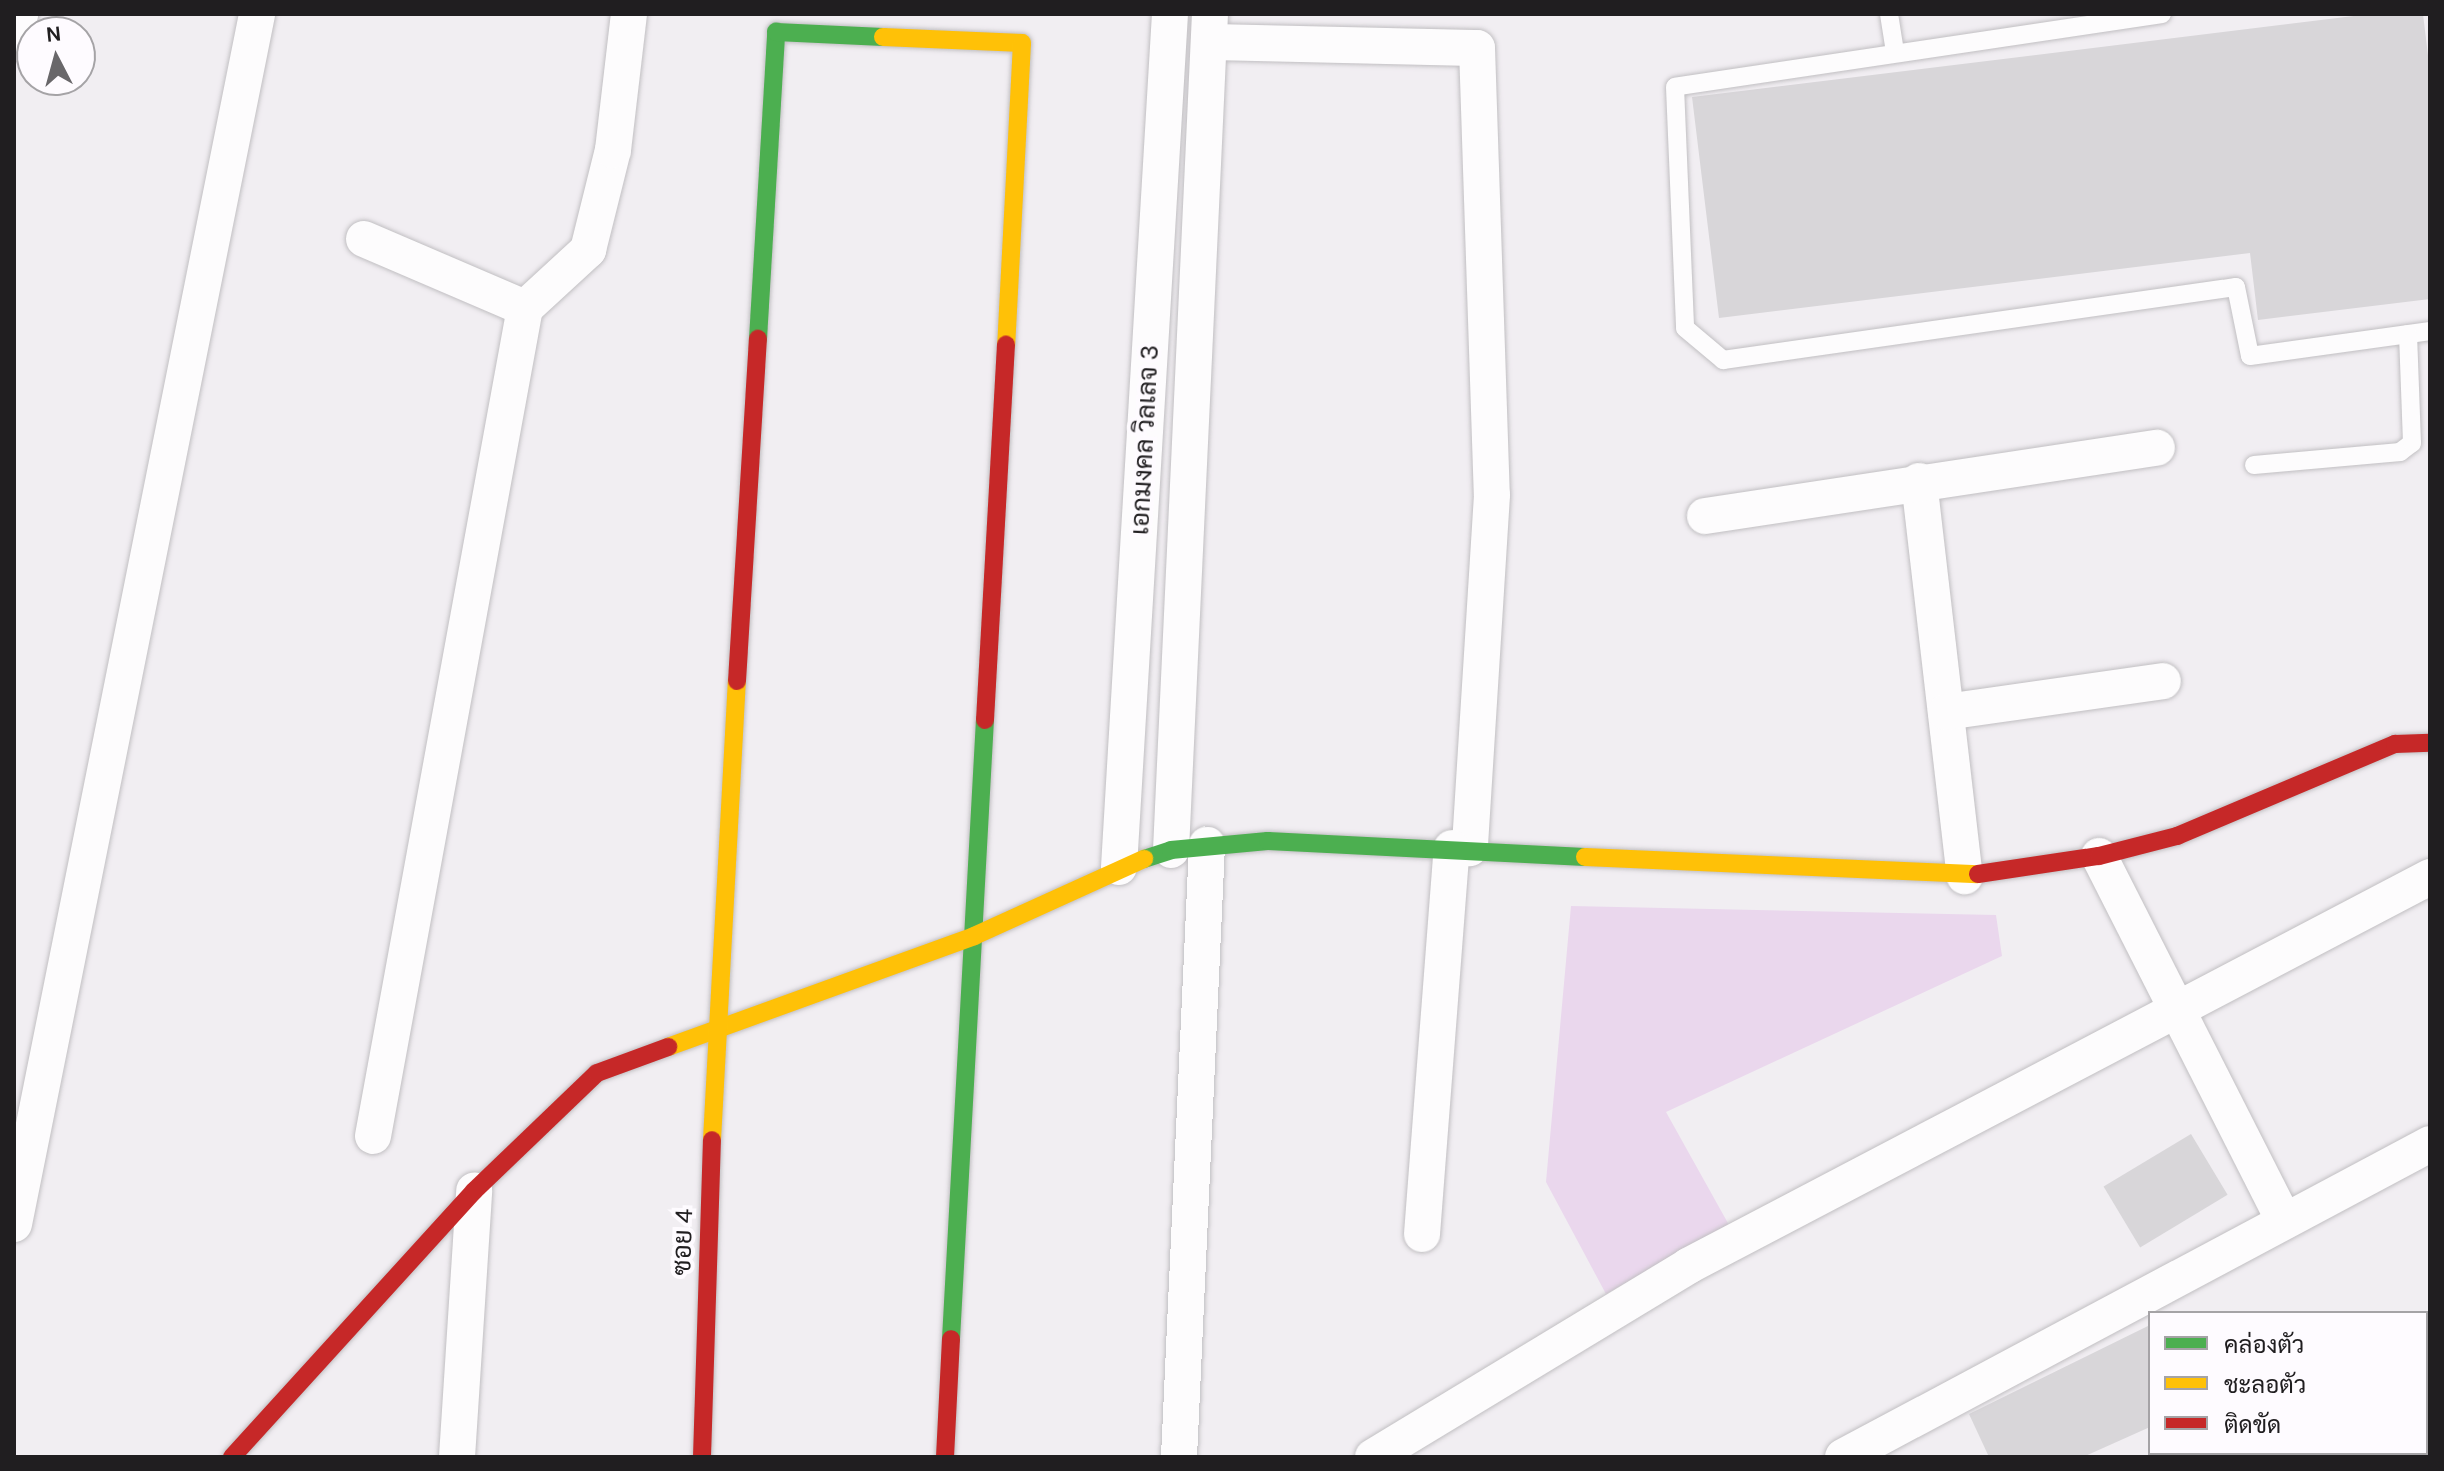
<!DOCTYPE html>
<html>
<head>
<meta charset="utf-8">
<style>
	body { margin:0 }
	#map { position:relative; width:2444px; height:1471px; overflow:hidden; background:#f1eef2; font-family:Karla,Sarabun,sans-serif }
	div>[style] { position:absolute }
	[style*='--x'] { left:calc(var(--x)*1px); top:calc(var(--y)*1px); width:calc(var(--w)*1px); rotate:calc(var(--a)*1deg) }
	.green>* { inset:0; background:#ead7ed }
	.building>* { inset:0; background:#d8d6d9; transform-origin:0 0 }
	.roads { filter:drop-shadow(0 0 2px #c1bfc2) drop-shadow(0 0 2px #c1bfc2) }
	.lane>* { height:18px; margin:-9px; padding:0 9px; transform-origin:9px; border-radius:9px; background:#fdfcfd }
	.street>* { height:36px; margin:-18px; padding:0 18px; transform-origin:18px; border-radius:18px; background:#fdfcfd }
	.fast>* { height:18px; margin:-9px; padding:0 9px; transform-origin:9px; border-radius:9px; background:#4caf50 }
	.slow>* { height:18px; margin:-9px; padding:0 9px; transform-origin:9px; border-radius:9px; background:#ffc107 }
	.jam>* { height:18px; margin:-9px; padding:0 9px; transform-origin:9px; border-radius:9px; background:#c62828 }
	span { translate:-50% -50%; white-space:nowrap; text-align:center; line-height:1.15; -webkit-text-stroke:8px #fefbff; paint-order:stroke }
	.street-label { font-size:26px; color:#201e20 }
	.frame { position:absolute; inset:0; border:16px solid #201e20; pointer-events:none }
	.legend { position:absolute; left:2148px; top:1311px; width:280px; height:144px; box-sizing:border-box; background:#fefbff; border:2px solid #a5a3a6; margin:0; padding:10px 14px; list-style:none; font-size:24px; color:#201e20 }
	.legend li { display:flex; align-items:center; gap:16px; height:40px }
	.legend b { width:40px; border:2px solid #a5a3a6 }
	.north { position:absolute; left:16px; top:16px; width:80px; height:80px; box-sizing:border-box; background:#fefbff; border:2px solid #a5a3a6; border-radius:50%; rotate:354deg; font-size:22px; font-weight:700; line-height:32px; text-align:center; color:#201e20 }
	.north::after { content:''; display:block; margin:auto; width:28px; height:36px; background:#69676a; clip-path:polygon(50% 0,100% 100%,50% 72%,0 100%) }
</style>
</head>
<body>
<div id="map">
	<div class="green">
		<div style="clip-path:polygon(1571px 906px,1996px 915px,2002px 956px,1666px 1112px,1729px 1225px,1606px 1294px,1546px 1182px)"></div>
	</div>
	<div class="building">
		<div style="clip-path:polygon(2370px 14px,2423px 14px,2430px 72px,2430px 299px,2258px 320px,2250px 253px,1719px 318px,1692px 97px)"></div>
		<div style="left:2191px;top:1134px;width:71px;height:102px;rotate:59deg"></div>
		<div style="clip-path:polygon(2150px 1325px,2150px 1427px,2083px 1457px,1989px 1457px,1969px 1414px)"></div>
	</div>
	<div class="roads">
		<div class="lane">
			<div style="--x:1889;--y:14;--w:39;--a:81"></div>
			<div style="--x:2162;--y:14;--w:492;--a:171.5"></div>
			<div style="--x:1675;--y:87;--w:241;--a:87.6"></div>
			<div style="--x:1685;--y:328;--w:50;--a:40.1"></div>
			<div style="--x:1723;--y:360;--w:518;--a:-8.1"></div>
			<div style="--x:2236;--y:287;--w:70;--a:78.5"></div>
			<div style="--x:2250;--y:356;--w:182;--a:-7.9"></div>
			<div style="--x:2254;--y:465;--w:147;--a:-5.1"></div>
			<div style="--x:2400;--y:452;--w:15;--a:-37"></div>
			<div style="--x:2412;--y:443;--w:109;--a:-92.1"></div>
		</div>
		<div class="street">
			<div style="--x:1209;--y:42;--w:268;--a:1.3"></div>
			<div style="--x:1477;--y:48;--w:447;--a:88.1"></div>
			<div style="--x:1492;--y:495;--w:354;--a:93.6"></div>
			<div style="--x:14;--y:43;--w:30;--a:-78"></div>
			<div style="--x:364;--y:239;--w:175;--a:23.2"></div>
			<div style="--x:1919;--y:481;--w:398;--a:83.4"></div>
			<div style="--x:1705;--y:516;--w:457;--a:-8.6"></div>
			<div style="--x:1946;--y:712;--w:219;--a:-8.1"></div>
			<div style="--x:1171;--y:850;--w:837;--a:-87.33"></div>
			<div style="--x:2099;--y:856;--w:407;--a:63.1"></div>
			<div style="--x:1119;--y:867;--w:855;--a:-86.58"></div>
			<div style="--x:373;--y:1136;--w:842;--a:-79.6"></div>
			<div style="--x:525;--y:308;--w:86;--a:-42.6"></div>
			<div style="--x:588;--y:250;--w:103;--a:-76"></div>
			<div style="--x:613;--y:150;--w:137;--a:-83.3"></div>
			<div style="--x:14;--y:1224;--w:1234;--a:-78.64"></div>
			<div style="--x:1422;--y:1234;--w:387;--a:-85.6"></div>
			<div style="--x:2267;--y:1453;--w:4;--a:76"></div>
			<div style="--x:457;--y:1457;--w:267;--a:-86.3"></div>
			<div style="--x:1179;--y:1457;--w:613;--a:-87.38"></div>
			<div style="--x:1373;--y:1457;--w:368;--a:-31.2"></div>
			<div style="--x:1688;--y:1266;--w:838;--a:-27.67"></div>
			<div style="--x:1843;--y:1457;--w:665;--a:-28.07"></div>
		</div>
		<div class="fast">
			<div style="--x:758;--y:339;--w:308;--a:-86.6"></div>
			<div style="--x:776;--y:32;--w:107;--a:2.7"></div>
			<div style="--x:1144;--y:859;--w:28;--a:-18"></div>
			<div style="--x:1171;--y:850;--w:97;--a:-5.3"></div>
			<div style="--x:1268;--y:841;--w:317;--a:2.9"></div>
			<div style="--x:951;--y:1339;--w:620;--a:-86.86"></div>
		</div>
		<div class="slow">
			<div style="--x:883;--y:37;--w:139;--a:2.5"></div>
			<div style="--x:1022;--y:43;--w:302;--a:93"></div>
			<div style="--x:1585;--y:857;--w:393;--a:2.5"></div>
			<div style="--x:668;--y:1047;--w:326;--a:-19.9"></div>
			<div style="--x:974;--y:936;--w:187;--a:-24.4"></div>
			<div style="--x:712;--y:1140;--w:460;--a:-86.9"></div>
		</div>
		<div class="jam">
			<div style="--x:737;--y:681;--w:343;--a:-86.5"></div>
			<div style="--x:985;--y:720;--w:376;--a:-86.8"></div>
			<div style="--x:1978;--y:874;--w:122;--a:-8.5"></div>
			<div style="--x:2099;--y:856;--w:81;--a:-14.4"></div>
			<div style="--x:2177;--y:836;--w:237;--a:-22.9"></div>
			<div style="--x:2395;--y:744;--w:35;--a:-2"></div>
			<div style="--x:232;--y:1457;--w:360;--a:-47.7"></div>
			<div style="--x:474;--y:1191;--w:170;--a:-43.8"></div>
			<div style="--x:597;--y:1073;--w:76;--a:-20.1"></div>
			<div style="--x:702;--y:1457;--w:317;--a:-88.2"></div>
			<div style="--x:945;--y:1457;--w:118;--a:-87.1"></div>
		</div>
	</div>
	<div class="street-label">
		<span style="left:1145px;top:440px;rotate:-87deg">เอกมงคล วิลเลจ 3</span>
		<span style="left:683px;top:1242px;rotate:-88deg">ซอย 4</span>
	</div>
	<div class="frame"></div>
	<ul class="legend">
	<li><b style="height:10px;background:#4caf50"></b>คล่องตัว</li>
	<li><b style="height:10px;background:#ffc107"></b>ชะลอตัว</li>
	<li><b style="height:10px;background:#c62828"></b>ติดขัด</li>
	</ul>
	<div class="north">N</div>
</div>
</body>
</html>
